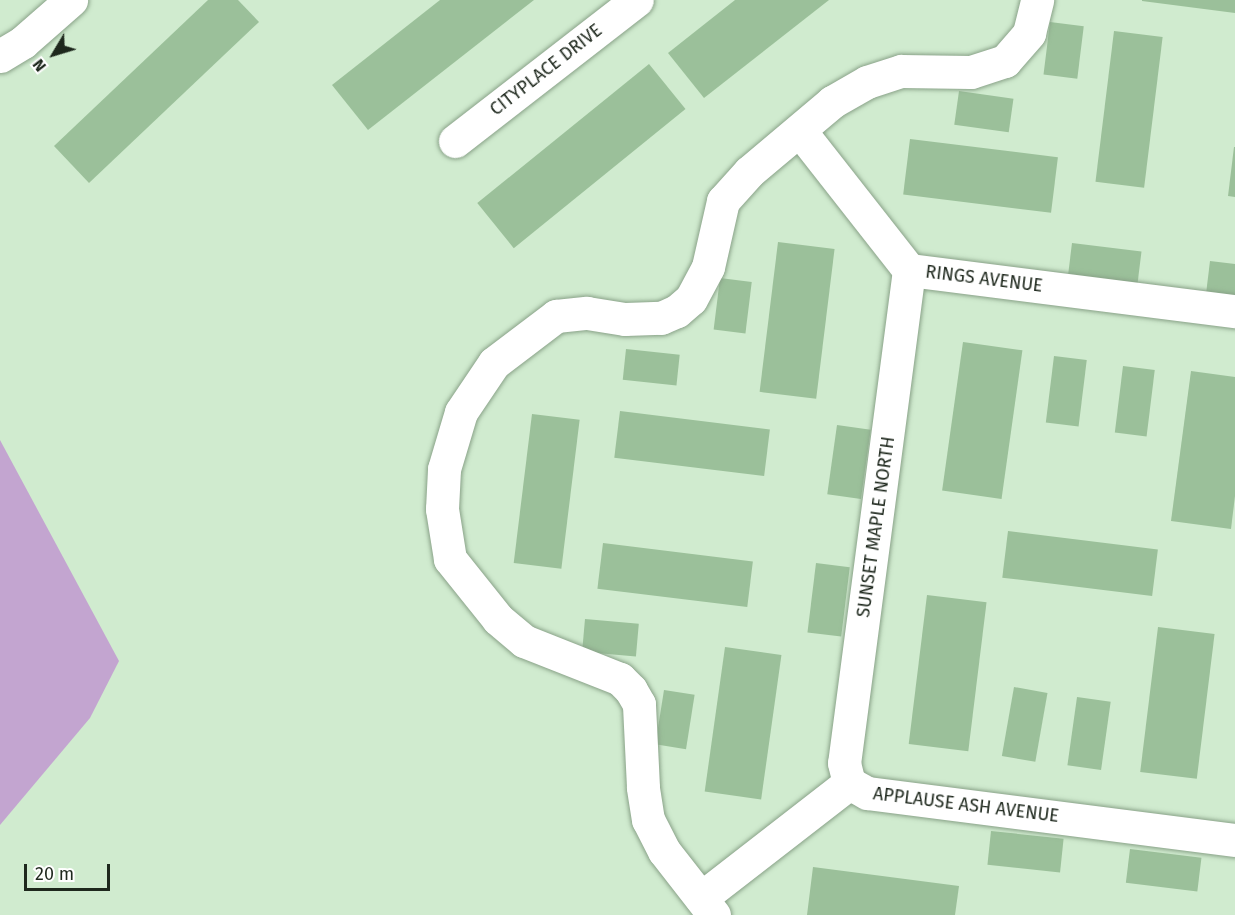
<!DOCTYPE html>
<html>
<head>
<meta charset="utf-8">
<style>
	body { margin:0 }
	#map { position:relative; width:1235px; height:915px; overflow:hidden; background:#d0ebcf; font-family:"Fira Sans",sans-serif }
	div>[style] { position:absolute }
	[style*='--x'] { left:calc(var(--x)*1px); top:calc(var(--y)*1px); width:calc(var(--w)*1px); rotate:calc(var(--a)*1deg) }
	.forest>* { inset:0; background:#c3a5d0 }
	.building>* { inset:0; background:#9bc09a; transform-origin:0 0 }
	.roads { filter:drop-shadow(0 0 2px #89a288) drop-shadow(0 0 2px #89a288) }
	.street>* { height:33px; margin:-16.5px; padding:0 16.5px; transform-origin:16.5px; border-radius:16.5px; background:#fff }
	span { translate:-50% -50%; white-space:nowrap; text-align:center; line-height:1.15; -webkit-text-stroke:6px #fff; paint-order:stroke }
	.street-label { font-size:18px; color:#1e281d }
	.north { position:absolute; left:24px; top:24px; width:60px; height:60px; -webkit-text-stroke:4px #fff; paint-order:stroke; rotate:232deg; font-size:16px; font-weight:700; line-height:24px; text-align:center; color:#1e281d }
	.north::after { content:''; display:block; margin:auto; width:21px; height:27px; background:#1e281d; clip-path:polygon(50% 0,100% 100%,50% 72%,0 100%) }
	.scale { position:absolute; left:24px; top:864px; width:86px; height:27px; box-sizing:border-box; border:3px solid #1e281d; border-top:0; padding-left:8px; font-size:18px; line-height:21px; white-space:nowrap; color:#1e281d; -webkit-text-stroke:4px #fff; paint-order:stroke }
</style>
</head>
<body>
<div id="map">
	<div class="forest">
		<div style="clip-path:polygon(0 440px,119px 661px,90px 718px,0 825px)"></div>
	</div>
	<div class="building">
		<div style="clip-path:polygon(208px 0,238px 0,259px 22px,89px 183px,54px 146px)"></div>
		<div style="clip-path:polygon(440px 0,534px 0,368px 130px,332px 85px)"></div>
		<div style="clip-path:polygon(735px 0,829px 0,704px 98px,668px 53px)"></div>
		<div style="clip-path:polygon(1142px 0,1235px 0,1235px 13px,1142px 1px)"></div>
		<div style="left:1050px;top:22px;width:34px;height:53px;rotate:7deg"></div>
		<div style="left:1114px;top:31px;width:49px;height:152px;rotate:7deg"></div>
		<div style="left:649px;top:64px;width:58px;height:221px;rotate:51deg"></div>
		<div style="left:959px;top:91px;width:55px;height:34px;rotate:8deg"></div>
		<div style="left:910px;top:139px;width:149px;height:56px;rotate:7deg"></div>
		<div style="clip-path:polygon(1234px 147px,1235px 147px,1235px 197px,1228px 196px)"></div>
		<div style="left:778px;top:242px;width:57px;height:151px;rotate:7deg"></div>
		<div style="left:1072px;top:243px;width:70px;height:33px;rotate:7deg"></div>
		<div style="clip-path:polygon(1210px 261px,1235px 264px,1235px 298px,1206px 294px)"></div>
		<div style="left:720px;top:278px;width:32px;height:52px;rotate:7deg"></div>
		<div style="left:963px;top:342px;width:60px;height:150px;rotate:8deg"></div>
		<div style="left:626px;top:349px;width:54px;height:31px;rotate:6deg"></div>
		<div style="left:1054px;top:356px;width:33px;height:67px;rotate:7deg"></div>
		<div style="left:1123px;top:366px;width:32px;height:67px;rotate:7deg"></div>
		<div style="clip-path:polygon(1191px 371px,1235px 377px,1235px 496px,1231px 529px,1171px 521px)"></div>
		<div style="left:620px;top:411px;width:151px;height:47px;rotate:7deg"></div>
		<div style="left:532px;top:414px;width:48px;height:150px;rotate:7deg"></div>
		<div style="left:837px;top:425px;width:34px;height:70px;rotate:8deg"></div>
		<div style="left:1008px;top:531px;width:151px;height:47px;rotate:7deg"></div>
		<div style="left:603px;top:543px;width:151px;height:46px;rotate:7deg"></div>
		<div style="left:816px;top:563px;width:34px;height:70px;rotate:7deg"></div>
		<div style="left:927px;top:595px;width:60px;height:150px;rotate:7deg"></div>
		<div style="left:585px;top:619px;width:54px;height:33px;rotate:5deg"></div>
		<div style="left:1158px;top:627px;width:57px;height:146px;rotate:7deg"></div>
		<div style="left:725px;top:647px;width:57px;height:146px;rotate:8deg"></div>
		<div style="left:1014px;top:687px;width:34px;height:70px;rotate:10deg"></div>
		<div style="left:664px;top:690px;width:31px;height:55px;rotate:9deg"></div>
		<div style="left:1077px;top:697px;width:34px;height:69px;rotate:8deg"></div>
		<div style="left:991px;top:831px;width:73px;height:34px;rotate:6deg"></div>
		<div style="left:1130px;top:849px;width:72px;height:34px;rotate:7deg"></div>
		<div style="clip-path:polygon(813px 867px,959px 886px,955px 915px,807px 915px)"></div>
	</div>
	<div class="roads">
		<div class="street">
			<div style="--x:0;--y:56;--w:27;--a:-31"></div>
			<div style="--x:23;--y:42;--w:64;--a:-41.2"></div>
			<div style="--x:800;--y:131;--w:177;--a:51.9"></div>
			<div style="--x:909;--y:270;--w:329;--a:7.2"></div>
			<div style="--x:455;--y:141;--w:230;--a:-37.8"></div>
			<div style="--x:909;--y:270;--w:497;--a:97.5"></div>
			<div style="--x:844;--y:763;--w:21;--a:76"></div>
			<div style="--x:849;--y:783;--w:21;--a:29"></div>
			<div style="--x:867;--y:793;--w:371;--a:7.3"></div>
			<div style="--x:701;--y:898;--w:187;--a:-37.8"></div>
			<div style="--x:714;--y:915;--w:81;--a:-128"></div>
			<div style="--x:664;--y:851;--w:35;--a:-117"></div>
			<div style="--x:648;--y:820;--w:33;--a:-99"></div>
			<div style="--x:643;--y:787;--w:83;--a:-92.8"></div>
			<div style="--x:639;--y:704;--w:16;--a:-120"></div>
			<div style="--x:631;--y:690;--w:16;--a:-135"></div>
			<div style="--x:620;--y:679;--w:103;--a:-158.4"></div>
			<div style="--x:524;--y:641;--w:34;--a:-140"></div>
			<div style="--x:498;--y:619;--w:77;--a:-128.7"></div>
			<div style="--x:450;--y:559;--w:51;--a:-99.1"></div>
			<div style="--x:442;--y:509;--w:40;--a:-87.1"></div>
			<div style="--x:444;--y:469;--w:59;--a:-73.4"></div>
			<div style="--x:461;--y:412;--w:59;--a:-56"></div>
			<div style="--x:494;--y:363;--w:78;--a:-37.2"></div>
			<div style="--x:556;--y:316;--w:31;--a:-6"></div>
			<div style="--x:587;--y:313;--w:38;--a:9"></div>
			<div style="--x:625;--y:319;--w:36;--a:-2"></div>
			<div style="--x:661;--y:318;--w:17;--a:-24"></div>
			<div style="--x:677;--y:311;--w:18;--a:-41"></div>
			<div style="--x:691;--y:299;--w:36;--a:-62"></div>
			<div style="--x:708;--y:267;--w:68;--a:-77.2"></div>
			<div style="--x:723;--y:201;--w:39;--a:-48"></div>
			<div style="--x:749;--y:172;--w:109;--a:-40.1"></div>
			<div style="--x:832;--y:102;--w:40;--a:-29.7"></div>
			<div style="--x:867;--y:82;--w:36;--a:-18"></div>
			<div style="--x:901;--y:71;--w:70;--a:0.8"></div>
			<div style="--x:971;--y:72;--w:36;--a:-18"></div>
			<div style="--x:1005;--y:61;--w:37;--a:-49"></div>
			<div style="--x:1029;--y:33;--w:34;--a:-76"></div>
		</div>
	</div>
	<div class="street-label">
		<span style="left:546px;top:70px;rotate:-38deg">CITYPLACE DRIVE</span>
		<span style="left:984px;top:279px;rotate:7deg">RINGS AVENUE</span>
		<span style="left:876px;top:527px;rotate:-82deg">SUNSET MAPLE NORTH</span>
		<span style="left:966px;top:805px;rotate:7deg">APPLAUSE ASH AVENUE</span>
	</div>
	<div class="north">N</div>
	<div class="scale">20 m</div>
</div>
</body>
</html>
